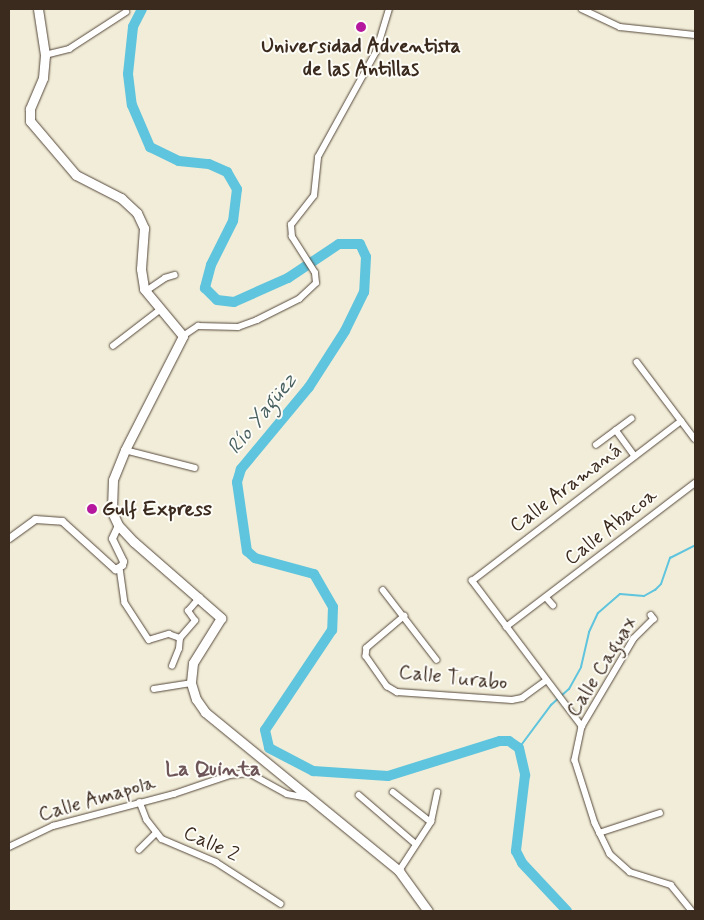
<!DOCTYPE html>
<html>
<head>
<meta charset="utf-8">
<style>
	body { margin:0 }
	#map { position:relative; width:704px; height:920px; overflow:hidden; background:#f1edd8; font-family:Mynerve,sans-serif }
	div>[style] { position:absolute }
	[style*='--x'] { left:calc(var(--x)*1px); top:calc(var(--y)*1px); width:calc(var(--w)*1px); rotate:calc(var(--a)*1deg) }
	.stream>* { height:2px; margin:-1px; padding:0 1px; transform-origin:1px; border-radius:1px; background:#5fc4dd }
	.river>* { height:10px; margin:-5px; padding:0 5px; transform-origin:5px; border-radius:5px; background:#5fc4dd }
	.roads { filter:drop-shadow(0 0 1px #56473a) drop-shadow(0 0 1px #56473a) }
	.minor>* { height:5.5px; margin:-2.75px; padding:0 2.75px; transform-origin:2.75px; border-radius:2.75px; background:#fff }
	.tertiary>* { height:7px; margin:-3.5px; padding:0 3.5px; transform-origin:3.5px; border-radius:3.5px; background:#fff }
	.secondary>* { height:9px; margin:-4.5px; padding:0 4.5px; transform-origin:4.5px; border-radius:4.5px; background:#fff }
	.primary>* { height:9px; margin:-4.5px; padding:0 4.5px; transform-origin:4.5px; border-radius:4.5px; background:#fff }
	.dots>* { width:14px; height:14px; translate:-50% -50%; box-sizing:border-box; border:2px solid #fdfcf7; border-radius:50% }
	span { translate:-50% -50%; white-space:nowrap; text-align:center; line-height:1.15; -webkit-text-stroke:4px #fdfcf7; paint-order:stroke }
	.poi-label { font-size:20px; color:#3b2a1e; font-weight:700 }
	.left { translate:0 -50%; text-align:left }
	.street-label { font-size:20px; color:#3b2a1e }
	.water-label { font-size:21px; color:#486061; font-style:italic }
	.neighbourhood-label { font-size:21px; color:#6e5558; font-weight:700 }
	.frame { position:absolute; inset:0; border:10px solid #3b2a1e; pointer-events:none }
</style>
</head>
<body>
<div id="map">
	<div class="stream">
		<div style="--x:519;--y:748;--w:54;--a:-53.3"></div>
		<div style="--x:551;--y:705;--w:24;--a:-42"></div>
		<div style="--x:569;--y:689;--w:25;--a:-61"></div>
		<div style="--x:581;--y:667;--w:36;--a:-77"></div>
		<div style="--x:589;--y:632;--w:21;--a:-65"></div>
		<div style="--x:598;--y:613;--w:29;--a:-41"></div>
		<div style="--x:620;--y:594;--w:24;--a:5"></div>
		<div style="--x:644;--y:596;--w:13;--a:-29"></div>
		<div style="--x:655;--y:590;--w:8;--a:-45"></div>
		<div style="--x:661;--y:584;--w:28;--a:-71"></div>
		<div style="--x:670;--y:558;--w:28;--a:-27"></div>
	</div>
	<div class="river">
		<div style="--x:142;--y:9;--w:20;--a:117"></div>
		<div style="--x:133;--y:27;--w:47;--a:96.1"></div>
		<div style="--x:128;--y:74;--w:31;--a:83"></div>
		<div style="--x:132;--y:105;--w:46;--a:66.8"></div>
		<div style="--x:150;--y:147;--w:32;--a:26"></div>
		<div style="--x:179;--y:161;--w:30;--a:6"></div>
		<div style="--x:209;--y:164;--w:20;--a:24"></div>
		<div style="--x:227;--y:172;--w:20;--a:60"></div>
		<div style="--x:237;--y:189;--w:32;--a:97"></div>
		<div style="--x:233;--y:221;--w:49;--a:116.6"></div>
		<div style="--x:211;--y:265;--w:24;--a:105"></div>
		<div style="--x:205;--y:288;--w:17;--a:45"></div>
		<div style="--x:217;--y:300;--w:17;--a:7"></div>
		<div style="--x:234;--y:302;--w:59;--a:-24"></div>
		<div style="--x:288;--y:278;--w:61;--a:-33.7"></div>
		<div style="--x:339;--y:244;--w:21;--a:0"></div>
		<div style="--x:360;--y:244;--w:14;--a:65"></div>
		<div style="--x:366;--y:257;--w:35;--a:93"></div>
		<div style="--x:364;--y:292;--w:43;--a:116"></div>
		<div style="--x:345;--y:331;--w:67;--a:122.7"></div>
		<div style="--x:309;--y:387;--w:107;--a:129.7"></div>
		<div style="--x:241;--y:469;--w:14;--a:107"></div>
		<div style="--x:237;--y:482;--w:70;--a:81.8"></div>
		<div style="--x:247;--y:551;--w:11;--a:41"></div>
		<div style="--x:255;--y:558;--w:61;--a:15.2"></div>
		<div style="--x:314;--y:574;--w:38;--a:60"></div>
		<div style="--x:333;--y:607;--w:23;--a:92"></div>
		<div style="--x:332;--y:630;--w:120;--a:123.8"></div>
		<div style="--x:265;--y:730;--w:18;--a:77"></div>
		<div style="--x:269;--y:748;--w:50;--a:27.6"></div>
		<div style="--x:313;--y:771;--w:75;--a:3.8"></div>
		<div style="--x:388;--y:776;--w:117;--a:-17.4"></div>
		<div style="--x:500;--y:741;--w:9;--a:0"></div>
		<div style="--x:509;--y:741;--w:12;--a:35"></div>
		<div style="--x:519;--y:748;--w:28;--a:77"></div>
		<div style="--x:525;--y:775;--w:77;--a:96.8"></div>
		<div style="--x:516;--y:851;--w:13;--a:63"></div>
		<div style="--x:522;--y:863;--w:66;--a:46.8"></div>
	</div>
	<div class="roads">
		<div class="minor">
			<div style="--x:582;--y:9;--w:42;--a:25.3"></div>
			<div style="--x:620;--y:27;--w:75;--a:6.1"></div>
			<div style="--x:45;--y:55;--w:25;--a:-14"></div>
			<div style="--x:69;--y:49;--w:68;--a:-33"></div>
			<div style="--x:146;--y:291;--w:23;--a:-34"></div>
			<div style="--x:165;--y:278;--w:10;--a:-17"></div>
			<div style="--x:183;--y:336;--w:18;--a:-34"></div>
			<div style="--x:198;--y:326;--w:40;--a:1.4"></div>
			<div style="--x:238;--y:327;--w:20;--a:-20"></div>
			<div style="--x:257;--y:320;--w:47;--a:-26.6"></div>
			<div style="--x:299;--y:299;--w:23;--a:-43"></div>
			<div style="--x:316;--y:283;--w:10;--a:-96"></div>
			<div style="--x:315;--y:273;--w:43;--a:-122.6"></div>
			<div style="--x:292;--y:237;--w:12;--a:-95"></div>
			<div style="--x:291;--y:225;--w:37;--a:-52"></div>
			<div style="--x:314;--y:196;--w:39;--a:-84"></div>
			<div style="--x:318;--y:157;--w:120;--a:-61.1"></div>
			<div style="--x:376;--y:52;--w:45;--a:-73.2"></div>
			<div style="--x:113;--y:346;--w:61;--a:-37.6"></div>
			<div style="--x:637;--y:362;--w:96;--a:53"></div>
			<div style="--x:616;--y:430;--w:32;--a:54"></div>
			<div style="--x:596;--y:445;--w:44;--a:-36.6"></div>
			<div style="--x:125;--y:450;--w:72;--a:14.4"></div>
			<div style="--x:120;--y:568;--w:35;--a:82"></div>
			<div style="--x:125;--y:603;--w:44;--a:57"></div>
			<div style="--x:149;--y:640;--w:21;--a:-17"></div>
			<div style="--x:169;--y:634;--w:12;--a:20"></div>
			<div style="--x:383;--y:590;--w:88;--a:52.4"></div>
			<div style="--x:546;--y:597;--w:11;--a:49"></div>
			<div style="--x:651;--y:615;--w:5;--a:53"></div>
			<div style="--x:654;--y:619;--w:28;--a:135"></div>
			<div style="--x:634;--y:639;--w:102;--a:120.6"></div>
			<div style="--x:582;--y:727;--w:34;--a:102"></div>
			<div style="--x:575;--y:760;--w:66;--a:72.4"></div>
			<div style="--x:595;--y:823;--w:34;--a:64"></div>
			<div style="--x:610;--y:854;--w:27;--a:42"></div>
			<div style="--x:630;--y:872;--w:43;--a:17.6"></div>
			<div style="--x:671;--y:885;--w:33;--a:51"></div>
			<div style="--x:405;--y:616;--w:50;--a:139.9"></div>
			<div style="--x:367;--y:648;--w:8;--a:97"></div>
			<div style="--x:366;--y:656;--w:37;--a:55"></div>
			<div style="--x:387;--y:686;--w:12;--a:31"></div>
			<div style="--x:397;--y:692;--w:115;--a:4"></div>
			<div style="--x:512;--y:700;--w:10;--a:-11"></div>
			<div style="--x:522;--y:698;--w:29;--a:-36"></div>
			<div style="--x:506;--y:627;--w:238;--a:-37.3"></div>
			<div style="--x:172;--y:666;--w:18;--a:-68"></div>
			<div style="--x:179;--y:649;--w:11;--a:-85"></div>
			<div style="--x:180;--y:638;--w:23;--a:-49"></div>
			<div style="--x:195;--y:621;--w:12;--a:-125"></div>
			<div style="--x:188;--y:611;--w:18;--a:-49"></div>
			<div style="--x:154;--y:689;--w:37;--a:-9"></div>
			<div style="--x:582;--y:727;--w:183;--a:-127"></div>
			<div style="--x:472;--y:581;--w:263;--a:-37.4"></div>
			<div style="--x:393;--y:792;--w:48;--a:38.3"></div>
			<div style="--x:359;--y:795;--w:75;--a:40.7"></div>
			<div style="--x:140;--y:802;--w:19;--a:69"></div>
			<div style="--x:147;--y:820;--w:24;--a:52"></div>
			<div style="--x:162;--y:839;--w:59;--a:23.1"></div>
			<div style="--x:216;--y:862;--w:77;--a:32.9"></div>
			<div style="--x:599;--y:833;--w:64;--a:-18.2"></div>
			<div style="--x:9;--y:847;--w:49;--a:-25.5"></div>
			<div style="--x:53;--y:826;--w:125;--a:-14.8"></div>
			<div style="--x:174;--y:794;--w:59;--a:-18.7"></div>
			<div style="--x:230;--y:775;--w:19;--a:-6"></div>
			<div style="--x:249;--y:773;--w:43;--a:28.9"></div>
			<div style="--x:287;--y:794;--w:20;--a:11"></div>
			<div style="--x:139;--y:850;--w:24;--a:-45"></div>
			<div style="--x:399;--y:871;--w:59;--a:-56.9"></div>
			<div style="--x:431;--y:822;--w:30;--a:-78"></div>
		</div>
		<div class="tertiary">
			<div style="--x:9;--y:538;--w:32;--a:-36"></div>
			<div style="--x:35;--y:519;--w:27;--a:4"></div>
			<div style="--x:62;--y:521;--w:72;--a:42.2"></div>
			<div style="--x:115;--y:569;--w:8;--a:-30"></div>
			<div style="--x:122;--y:565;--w:4;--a:-76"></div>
			<div style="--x:123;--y:561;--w:25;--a:-116"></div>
			<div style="--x:112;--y:538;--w:14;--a:-65"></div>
		</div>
		<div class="secondary">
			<div style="--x:38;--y:9;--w:47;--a:81.3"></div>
			<div style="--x:45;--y:55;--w:23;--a:95"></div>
			<div style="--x:43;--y:78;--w:34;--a:113"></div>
			<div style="--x:30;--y:109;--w:12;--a:90"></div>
			<div style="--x:30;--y:121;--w:71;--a:49.6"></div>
			<div style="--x:76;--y:175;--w:51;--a:27.1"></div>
			<div style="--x:121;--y:198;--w:22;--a:43"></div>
			<div style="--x:137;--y:213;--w:17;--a:65"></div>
			<div style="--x:144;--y:228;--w:41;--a:94.2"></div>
			<div style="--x:141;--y:269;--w:20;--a:81"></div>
			<div style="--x:144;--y:289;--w:61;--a:50.3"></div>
		</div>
		<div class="primary">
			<div style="--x:183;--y:336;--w:128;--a:117"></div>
			<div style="--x:125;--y:450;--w:32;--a:112"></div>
			<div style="--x:113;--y:480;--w:32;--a:92"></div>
			<div style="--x:112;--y:512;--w:14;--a:65"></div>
			<div style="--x:118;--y:525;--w:23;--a:47"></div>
			<div style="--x:134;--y:542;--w:116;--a:41.1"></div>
			<div style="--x:221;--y:618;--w:53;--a:121.9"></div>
			<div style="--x:193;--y:663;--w:20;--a:96"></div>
			<div style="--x:191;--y:683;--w:17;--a:73"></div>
			<div style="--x:196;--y:699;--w:16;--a:55"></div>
			<div style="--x:205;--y:712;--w:251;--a:39.3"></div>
			<div style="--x:399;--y:871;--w:49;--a:54.1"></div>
		</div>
	</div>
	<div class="dots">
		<div style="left:361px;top:27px;background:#b5179e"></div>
		<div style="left:92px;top:509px;background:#b5179e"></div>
	</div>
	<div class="poi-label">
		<span style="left:361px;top:58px">Universidad Adventista<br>de las Antillas</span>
		<span class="left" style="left:102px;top:509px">Gulf Express</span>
	</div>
	<div class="street-label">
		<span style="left:566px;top:488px;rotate:-37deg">Calle Aramaná</span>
		<span style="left:611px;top:527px;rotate:-38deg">Calle Abacoa</span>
		<span style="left:602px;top:667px;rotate:-58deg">Calle Caguax</span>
		<span style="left:453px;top:678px;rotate:6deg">Calle Turabo</span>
		<span style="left:97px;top:799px;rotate:-16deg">Calle Amapola</span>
		<span style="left:211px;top:844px;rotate:25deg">Calle 2</span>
	</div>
	<div class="water-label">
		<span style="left:262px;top:414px;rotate:-51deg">Río Yagüez</span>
	</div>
	<div class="neighbourhood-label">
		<span style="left:213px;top:769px">La Quinta</span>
	</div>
	<div class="frame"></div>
</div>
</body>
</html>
